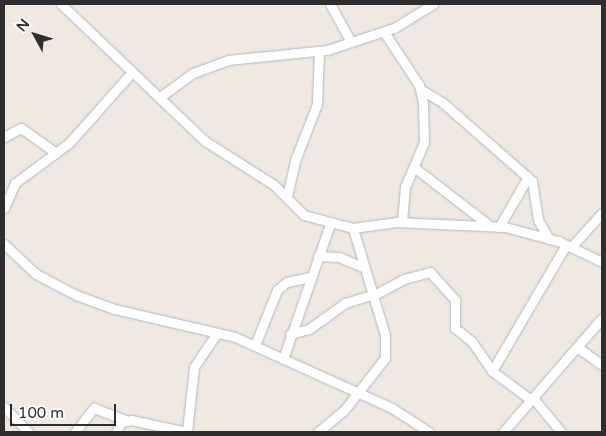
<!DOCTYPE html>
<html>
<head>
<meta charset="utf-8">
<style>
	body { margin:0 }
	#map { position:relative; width:606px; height:436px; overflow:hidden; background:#efe9e1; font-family:"Varela Round",sans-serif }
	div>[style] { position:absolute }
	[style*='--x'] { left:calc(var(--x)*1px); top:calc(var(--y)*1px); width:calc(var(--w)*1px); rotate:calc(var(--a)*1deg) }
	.roads { filter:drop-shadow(0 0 1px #b4b7c1) drop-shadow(0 0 1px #b4b7c1) }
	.minor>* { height:9px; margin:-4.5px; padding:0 4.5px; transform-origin:4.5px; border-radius:4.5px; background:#fff }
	span { translate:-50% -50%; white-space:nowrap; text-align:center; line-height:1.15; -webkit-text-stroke:4.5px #fff; paint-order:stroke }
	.frame { position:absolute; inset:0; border:5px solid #2e2e2e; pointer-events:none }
	.north { position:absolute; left:10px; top:10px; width:50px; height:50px; -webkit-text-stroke:4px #fff; paint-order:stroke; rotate:309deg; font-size:14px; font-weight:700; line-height:20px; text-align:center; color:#2e2e2e }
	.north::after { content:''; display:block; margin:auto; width:18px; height:22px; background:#2e2e2e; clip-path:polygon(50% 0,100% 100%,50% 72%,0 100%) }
	.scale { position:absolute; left:10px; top:404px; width:106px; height:22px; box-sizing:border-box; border:2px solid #2e2e2e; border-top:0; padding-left:6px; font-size:15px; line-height:18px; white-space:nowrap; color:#2e2e2e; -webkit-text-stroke:4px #fff; paint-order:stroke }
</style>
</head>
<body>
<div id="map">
	<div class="roads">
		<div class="minor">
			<div style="--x:61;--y:4;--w:199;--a:43.6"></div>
			<div style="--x:205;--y:141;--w:82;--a:32.5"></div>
			<div style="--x:274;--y:185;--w:42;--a:45"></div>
			<div style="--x:304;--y:215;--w:51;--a:14.9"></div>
			<div style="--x:353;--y:228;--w:43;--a:-7.9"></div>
			<div style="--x:396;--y:222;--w:109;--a:2.6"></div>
			<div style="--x:505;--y:227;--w:55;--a:14.8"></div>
			<div style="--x:558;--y:241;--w:49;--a:25.5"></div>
			<div style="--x:330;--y:4;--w:43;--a:61.1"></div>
			<div style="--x:384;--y:32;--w:64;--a:56.6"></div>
			<div style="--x:419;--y:85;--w:17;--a:77"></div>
			<div style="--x:423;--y:102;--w:40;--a:88.6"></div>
			<div style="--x:424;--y:142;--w:49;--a:112.9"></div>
			<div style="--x:405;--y:187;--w:35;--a:95"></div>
			<div style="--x:420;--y:89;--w:26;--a:31"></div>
			<div style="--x:442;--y:102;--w:120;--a:41.3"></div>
			<div style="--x:532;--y:181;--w:39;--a:81"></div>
			<div style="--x:538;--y:220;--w:22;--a:60"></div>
			<div style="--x:160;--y:97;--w:41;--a:-36"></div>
			<div style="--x:193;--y:73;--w:37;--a:-20"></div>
			<div style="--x:228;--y:60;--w:100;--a:-5.8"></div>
			<div style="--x:327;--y:50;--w:71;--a:-18.2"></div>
			<div style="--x:394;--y:28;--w:46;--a:-31.6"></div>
			<div style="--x:4;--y:137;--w:19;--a:-28"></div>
			<div style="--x:21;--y:128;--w:43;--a:35.5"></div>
			<div style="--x:415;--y:168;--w:95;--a:37.7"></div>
			<div style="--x:287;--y:196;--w:39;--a:-77"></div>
			<div style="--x:296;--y:158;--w:58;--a:-68.7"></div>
			<div style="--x:317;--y:104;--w:53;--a:-87.8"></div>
			<div style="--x:4;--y:208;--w:27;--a:-66"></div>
			<div style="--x:15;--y:183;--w:67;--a:-36.5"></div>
			<div style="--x:69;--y:143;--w:95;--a:-48.4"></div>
			<div style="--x:499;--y:227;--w:58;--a:-59.9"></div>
			<div style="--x:4;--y:244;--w:44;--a:43.2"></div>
			<div style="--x:36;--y:274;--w:45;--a:27.7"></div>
			<div style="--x:76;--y:295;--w:40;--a:20.2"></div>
			<div style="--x:114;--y:309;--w:124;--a:13"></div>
			<div style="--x:235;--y:337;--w:172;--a:24.3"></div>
			<div style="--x:392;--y:408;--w:44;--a:33"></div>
			<div style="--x:571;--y:247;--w:46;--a:-47.6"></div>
			<div style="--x:318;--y:256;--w:21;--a:3"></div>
			<div style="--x:339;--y:257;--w:26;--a:23"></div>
			<div style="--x:374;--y:295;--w:34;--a:-28"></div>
			<div style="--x:404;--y:279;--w:27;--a:-15"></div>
			<div style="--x:430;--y:272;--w:38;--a:48"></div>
			<div style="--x:455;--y:300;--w:28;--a:90"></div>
			<div style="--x:455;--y:328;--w:22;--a:39"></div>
			<div style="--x:472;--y:342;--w:35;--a:55"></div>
			<div style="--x:492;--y:371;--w:49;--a:36.6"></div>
			<div style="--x:290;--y:334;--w:20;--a:-15"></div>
			<div style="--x:309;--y:329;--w:44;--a:-35.8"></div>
			<div style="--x:345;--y:303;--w:30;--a:-17"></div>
			<div style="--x:255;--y:345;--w:59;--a:-68.2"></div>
			<div style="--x:277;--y:290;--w:13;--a:-39"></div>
			<div style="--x:287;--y:282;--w:24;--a:-12"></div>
			<div style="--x:577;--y:347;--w:31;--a:36"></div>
			<div style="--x:283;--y:359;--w:143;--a:-70.8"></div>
			<div style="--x:492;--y:371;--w:146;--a:-59.6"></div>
			<div style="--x:533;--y:398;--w:44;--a:50.5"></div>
			<div style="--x:4;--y:407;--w:35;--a:46"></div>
			<div style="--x:75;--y:432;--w:31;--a:-52"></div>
			<div style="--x:94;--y:408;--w:34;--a:21"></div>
			<div style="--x:116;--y:432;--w:11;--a:-63"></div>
			<div style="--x:121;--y:422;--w:10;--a:-11"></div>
			<div style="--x:131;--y:420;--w:57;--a:12.1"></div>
			<div style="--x:187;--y:432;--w:65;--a:-83.9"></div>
			<div style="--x:194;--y:367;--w:41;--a:-55.9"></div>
			<div style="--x:318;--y:432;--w:35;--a:-40"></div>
			<div style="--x:345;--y:409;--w:65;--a:-51.9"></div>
			<div style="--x:385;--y:358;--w:23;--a:-90"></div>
			<div style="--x:385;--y:335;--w:112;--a:-106.7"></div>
			<div style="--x:503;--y:432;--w:151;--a:-49"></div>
		</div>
	</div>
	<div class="frame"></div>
	<div class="north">N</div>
	<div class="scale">100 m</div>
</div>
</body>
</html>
